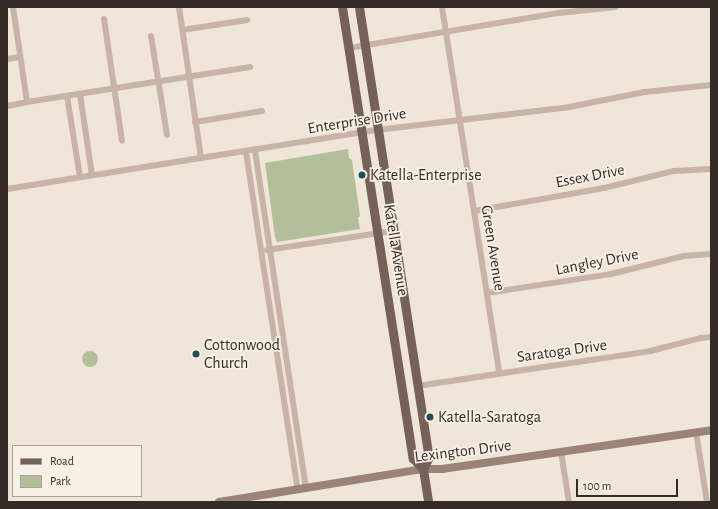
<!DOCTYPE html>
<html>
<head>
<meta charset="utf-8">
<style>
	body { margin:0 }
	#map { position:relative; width:718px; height:509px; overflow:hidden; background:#f0e5d9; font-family:"Alegreya Sans",sans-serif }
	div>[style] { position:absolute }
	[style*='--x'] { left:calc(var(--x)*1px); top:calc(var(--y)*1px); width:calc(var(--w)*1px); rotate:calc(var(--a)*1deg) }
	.green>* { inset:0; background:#b3be9a }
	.round { border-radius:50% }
	.street>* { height:6px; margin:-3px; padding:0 3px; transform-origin:3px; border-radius:3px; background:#c8b4a6 }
	.secondary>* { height:8px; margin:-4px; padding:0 4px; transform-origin:4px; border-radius:4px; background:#9b8377 }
	.primary>* { height:9px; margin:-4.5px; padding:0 4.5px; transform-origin:4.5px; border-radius:4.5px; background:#756158 }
	.dots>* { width:11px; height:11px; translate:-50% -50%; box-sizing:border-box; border:2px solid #f8efe5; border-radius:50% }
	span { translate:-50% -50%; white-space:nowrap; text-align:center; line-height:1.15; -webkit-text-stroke:3.5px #f8efe5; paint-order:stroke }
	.street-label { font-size:16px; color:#342a26 }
	.poi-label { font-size:16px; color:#342a26 }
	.left { translate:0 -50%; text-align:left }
	.frame { position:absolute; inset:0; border:8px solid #342a26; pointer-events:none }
	.legend { position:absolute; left:12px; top:445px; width:130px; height:52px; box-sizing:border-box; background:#f8efe5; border:1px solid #aaa099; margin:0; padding:5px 7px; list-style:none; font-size:12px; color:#342a26 }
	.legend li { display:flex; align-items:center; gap:8px; height:20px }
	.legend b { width:20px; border:1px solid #aaa099 }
	.scale { position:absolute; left:576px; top:479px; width:102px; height:18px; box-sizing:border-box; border:2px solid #342a26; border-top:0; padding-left:5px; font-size:12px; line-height:14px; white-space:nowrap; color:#342a26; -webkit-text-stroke:3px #f8efe5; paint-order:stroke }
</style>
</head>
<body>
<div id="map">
	<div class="green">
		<div style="clip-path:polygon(348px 149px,349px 158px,352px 160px,360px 216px,358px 218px,360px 229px,277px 242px,275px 237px,265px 163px)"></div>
		<div class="round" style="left:82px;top:351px;width:16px;height:16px"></div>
	</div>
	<div class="street">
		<div style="--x:13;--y:7;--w:96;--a:81.6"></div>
		<div style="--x:27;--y:102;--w:226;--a:-8.9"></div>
		<div style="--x:179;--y:7;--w:153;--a:81.7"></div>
		<div style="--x:442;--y:7;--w:370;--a:81.1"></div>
		<div style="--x:104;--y:19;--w:123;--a:81.6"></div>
		<div style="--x:182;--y:30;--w:66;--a:-8.7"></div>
		<div style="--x:151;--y:36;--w:100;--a:80.8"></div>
		<div style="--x:349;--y:48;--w:213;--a:-9.5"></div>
		<div style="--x:559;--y:13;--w:57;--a:-6"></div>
		<div style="--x:7;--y:59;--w:13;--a:-9"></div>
		<div style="--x:80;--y:94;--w:82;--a:81.6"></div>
		<div style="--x:67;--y:96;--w:82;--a:80.9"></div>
		<div style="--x:7;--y:106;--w:20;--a:-11"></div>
		<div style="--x:195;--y:122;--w:68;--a:-9.3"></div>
		<div style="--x:255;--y:151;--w:342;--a:81.4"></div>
		<div style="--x:246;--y:152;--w:342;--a:81.3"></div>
		<div style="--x:7;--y:189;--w:375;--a:-9.1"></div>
		<div style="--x:377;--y:130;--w:193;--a:-6.8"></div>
		<div style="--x:569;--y:107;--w:77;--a:-11.2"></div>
		<div style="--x:645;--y:92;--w:66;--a:-6.1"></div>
		<div style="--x:474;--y:211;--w:132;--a:-10"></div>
		<div style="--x:604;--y:188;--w:72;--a:-13.7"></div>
		<div style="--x:674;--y:171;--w:37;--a:-3"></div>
		<div style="--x:267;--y:250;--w:127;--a:-8.6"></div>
		<div style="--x:487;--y:293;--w:125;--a:-8.7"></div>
		<div style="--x:611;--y:274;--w:75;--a:-13.9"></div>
		<div style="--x:684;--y:256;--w:27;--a:-4"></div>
		<div style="--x:417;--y:386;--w:236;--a:-8.5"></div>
		<div style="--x:650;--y:351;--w:53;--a:-14.3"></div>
		<div style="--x:701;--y:338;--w:10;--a:-6"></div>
		<div style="--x:696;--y:432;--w:71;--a:81.1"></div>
		<div style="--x:561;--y:452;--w:51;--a:80.9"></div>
	</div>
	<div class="secondary">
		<div style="--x:219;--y:502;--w:207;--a:-9.2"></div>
		<div style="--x:423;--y:469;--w:19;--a:0"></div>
		<div style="--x:442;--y:469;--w:272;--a:-8.2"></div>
	</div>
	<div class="primary">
		<div style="--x:342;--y:7;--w:457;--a:81.1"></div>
		<div style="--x:413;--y:458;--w:15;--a:48"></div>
		<div style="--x:359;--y:7;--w:455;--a:81.2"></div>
		<div style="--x:429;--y:457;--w:13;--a:117"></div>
		<div style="--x:423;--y:469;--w:33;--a:81"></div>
	</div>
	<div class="dots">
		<div style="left:362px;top:175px;background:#1e5154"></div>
		<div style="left:196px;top:354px;background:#1e5154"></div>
		<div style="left:430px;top:417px;background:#1e5154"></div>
	</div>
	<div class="street-label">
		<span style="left:357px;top:121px;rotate:-9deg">Enterprise Drive</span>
		<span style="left:590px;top:176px;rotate:-11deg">Essex Drive</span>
		<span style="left:493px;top:248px;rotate:81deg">Green Avenue</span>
		<span style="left:396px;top:250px;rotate:81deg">Katella Avenue</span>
		<span style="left:597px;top:262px;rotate:-11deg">Langley Drive</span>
		<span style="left:562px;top:351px;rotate:-8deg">Saratoga Drive</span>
		<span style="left:463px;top:451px;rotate:-7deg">Lexington Drive</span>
	</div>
	<div class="poi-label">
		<span class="left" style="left:370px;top:175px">Katella-Enterprise</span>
		<span class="left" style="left:204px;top:354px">Cottonwood<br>Church</span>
		<span class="left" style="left:438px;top:417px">Katella-Saratoga</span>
	</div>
	<div class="frame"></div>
	<ul class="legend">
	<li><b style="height:5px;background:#756158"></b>Road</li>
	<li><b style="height:11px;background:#b3be9a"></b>Park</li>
	</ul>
	<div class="scale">100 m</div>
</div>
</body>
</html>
